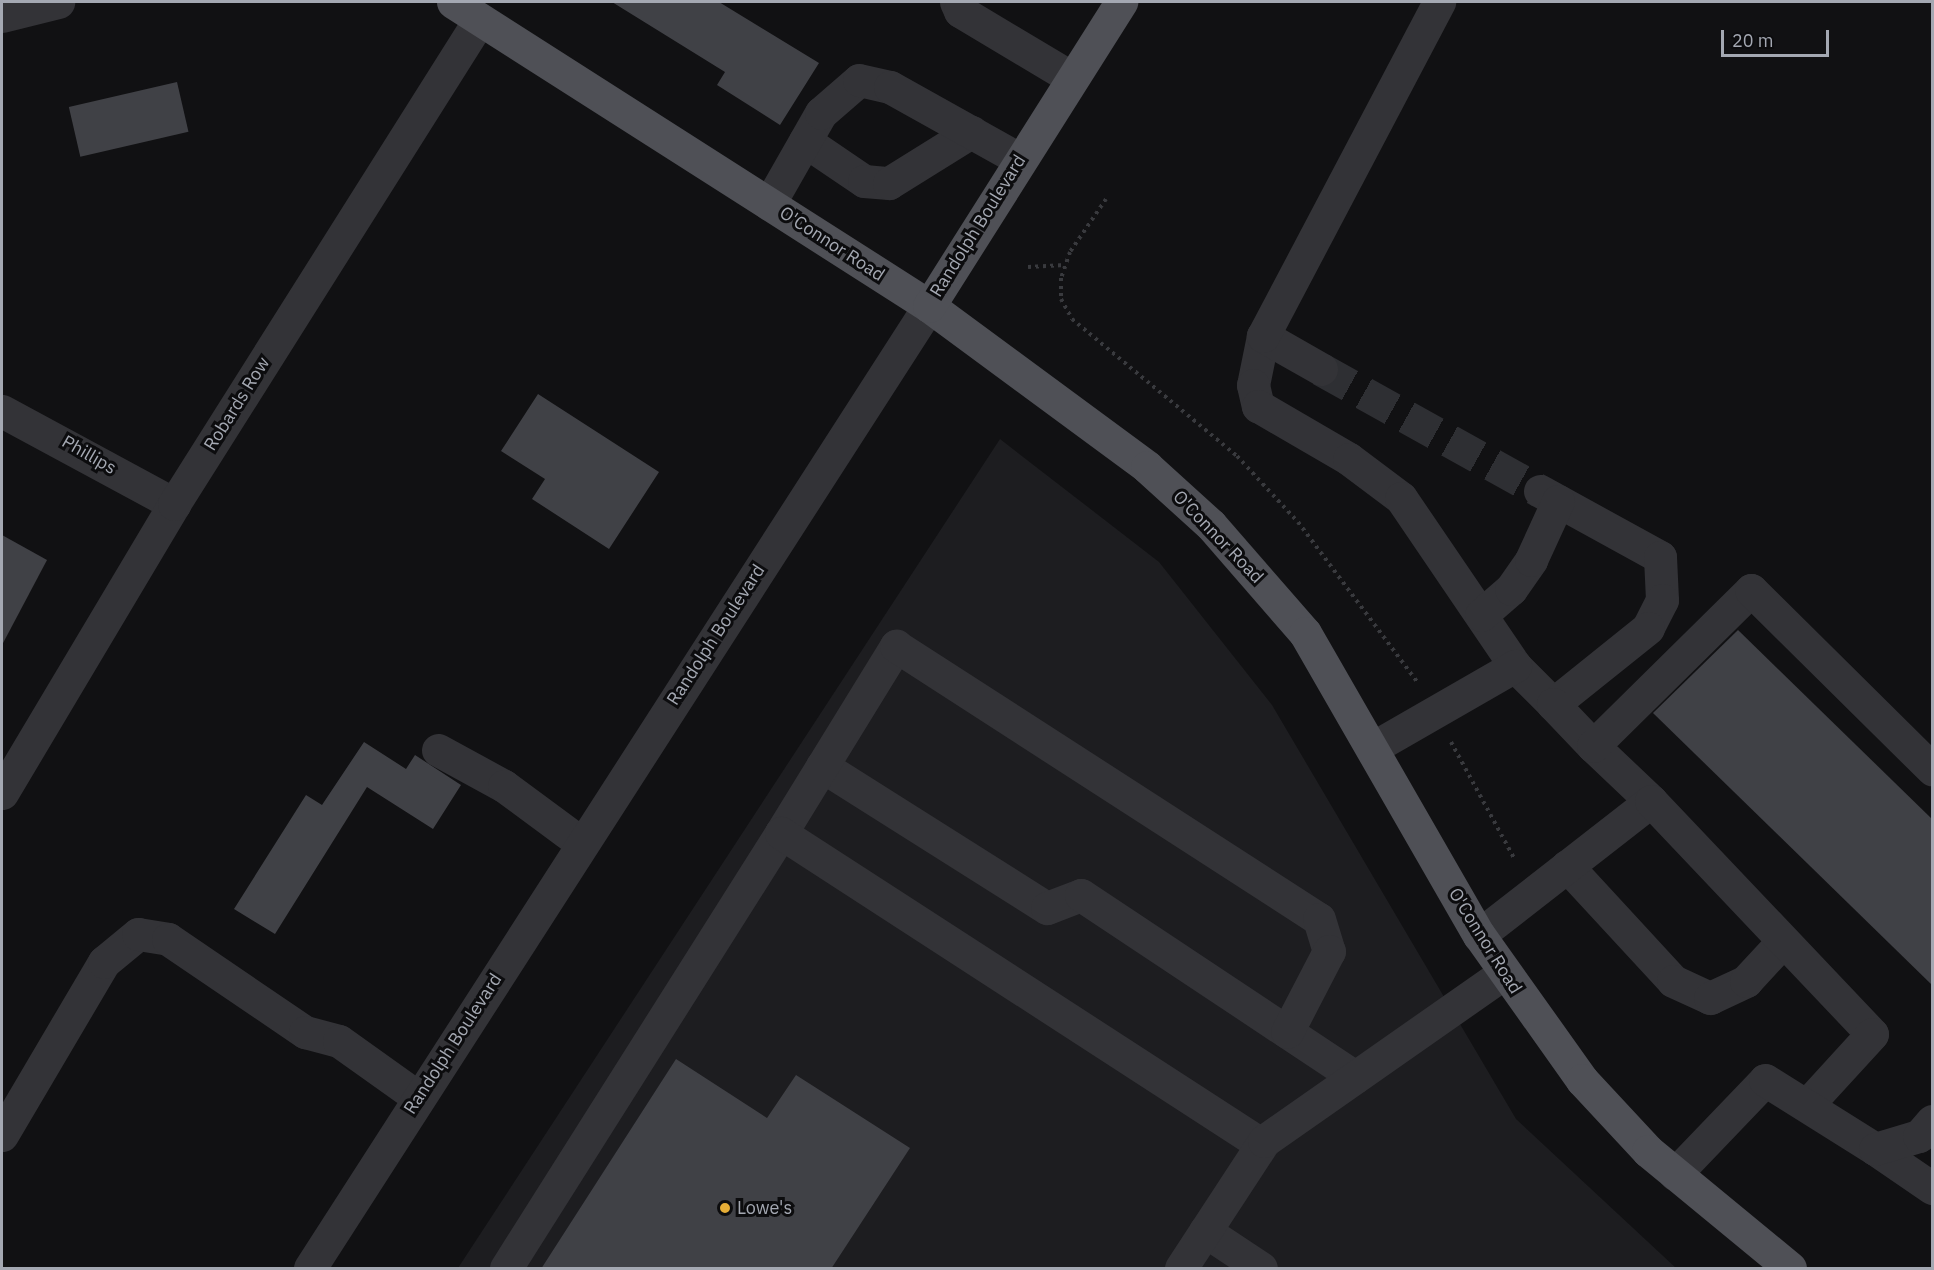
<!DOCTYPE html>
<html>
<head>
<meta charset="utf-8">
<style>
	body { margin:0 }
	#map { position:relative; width:1934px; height:1270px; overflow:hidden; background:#111113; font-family:"IBM Plex Sans",sans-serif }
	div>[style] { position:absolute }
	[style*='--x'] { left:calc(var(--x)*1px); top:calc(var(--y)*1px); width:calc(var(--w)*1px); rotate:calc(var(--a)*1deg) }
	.built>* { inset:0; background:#1d1d20 }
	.building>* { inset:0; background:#404146; transform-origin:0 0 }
	.minor-tunnel>* { height:33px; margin-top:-16.5px; transform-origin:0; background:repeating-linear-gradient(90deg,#2e2f33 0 33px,transparent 0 49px) }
	.path>* { height:4px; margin-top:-2px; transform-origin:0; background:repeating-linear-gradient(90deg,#393a3e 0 3px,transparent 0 7.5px) }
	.minor>* { height:33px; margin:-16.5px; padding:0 16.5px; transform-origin:16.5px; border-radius:16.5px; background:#333337 }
	.major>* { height:33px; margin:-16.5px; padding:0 16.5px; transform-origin:16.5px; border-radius:16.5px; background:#4f5056 }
	.dots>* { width:16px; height:16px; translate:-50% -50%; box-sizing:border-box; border:3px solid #0c0c0e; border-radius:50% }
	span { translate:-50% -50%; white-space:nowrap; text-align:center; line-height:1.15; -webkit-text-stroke:6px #0c0c0e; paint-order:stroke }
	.street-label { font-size:18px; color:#a4a8b2 }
	.poi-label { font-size:18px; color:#a4a8b2 }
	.left { translate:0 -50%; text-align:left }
	.frame { position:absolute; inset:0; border:3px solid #a4a8b2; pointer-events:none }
	.scale { position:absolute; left:1721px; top:30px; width:108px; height:27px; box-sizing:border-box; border:3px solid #a4a8b2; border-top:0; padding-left:8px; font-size:18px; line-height:21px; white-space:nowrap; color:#a4a8b2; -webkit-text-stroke:4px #0c0c0e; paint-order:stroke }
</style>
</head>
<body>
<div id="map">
	<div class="built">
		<div style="clip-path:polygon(1000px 439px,1159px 562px,1272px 705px,1516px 1119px,1676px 1268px,458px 1268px)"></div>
	</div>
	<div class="building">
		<div style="clip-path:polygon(612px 2px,719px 2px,819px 63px,780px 125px,717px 85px,725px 72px)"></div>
		<div style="left:177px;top:82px;width:51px;height:111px;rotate:77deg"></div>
		<div style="clip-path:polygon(538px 394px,659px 472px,609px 549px,532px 499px,545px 479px,501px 451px)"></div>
		<div style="clip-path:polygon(2px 535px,47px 560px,2px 645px)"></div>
		<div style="clip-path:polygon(1738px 630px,1932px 819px,1932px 985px,1653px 713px)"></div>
		<div style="clip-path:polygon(364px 742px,406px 769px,415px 755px,461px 785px,433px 829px,367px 787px,275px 934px,234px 909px,306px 795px,322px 805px)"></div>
		<div style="clip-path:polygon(676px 1059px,767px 1118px,796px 1075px,910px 1148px,831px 1269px,541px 1269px)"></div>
	</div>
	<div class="minor-tunnel">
		<div style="--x:1321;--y:369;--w:251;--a:29.1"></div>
	</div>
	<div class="path">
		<div style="--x:1106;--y:199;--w:64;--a:124.2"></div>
		<div style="--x:1070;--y:252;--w:28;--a:109"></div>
		<div style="--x:1061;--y:278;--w:21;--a:90"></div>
		<div style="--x:1061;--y:299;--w:23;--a:61"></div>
		<div style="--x:1072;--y:319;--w:214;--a:39.7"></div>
		<div style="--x:1237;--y:456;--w:90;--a:47.3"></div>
		<div style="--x:1298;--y:522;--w:201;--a:53.3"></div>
		<div style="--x:1028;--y:267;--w:37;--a:-3"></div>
		<div style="--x:1451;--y:742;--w:132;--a:61.5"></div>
	</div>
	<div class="minor">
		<div style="--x:956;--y:2;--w:10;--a:66"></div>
		<div style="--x:960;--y:11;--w:131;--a:30.9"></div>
		<div style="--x:2;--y:16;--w:58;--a:-14"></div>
		<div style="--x:805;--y:141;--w:71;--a:34.1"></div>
		<div style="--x:864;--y:181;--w:25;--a:5"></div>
		<div style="--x:889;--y:183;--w:97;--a:-31.9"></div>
		<div style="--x:769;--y:204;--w:105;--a:-60.3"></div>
		<div style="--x:821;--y:113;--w:50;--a:-41"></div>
		<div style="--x:859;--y:80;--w:32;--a:13"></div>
		<div style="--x:890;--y:87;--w:148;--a:29.2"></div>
		<div style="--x:1263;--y:336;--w:50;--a:101.5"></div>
		<div style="--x:1253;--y:385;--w:22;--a:77"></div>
		<div style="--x:1258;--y:406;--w:105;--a:30.2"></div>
		<div style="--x:1349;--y:459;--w:65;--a:36.9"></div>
		<div style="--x:1401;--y:498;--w:203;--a:55.8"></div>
		<div style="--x:1515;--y:666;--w:54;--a:45"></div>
		<div style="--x:1321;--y:369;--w:67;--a:-150.4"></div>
		<div style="--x:1263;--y:336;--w:378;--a:-62.2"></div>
		<div style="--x:2;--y:411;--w:196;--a:28.4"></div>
		<div style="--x:1540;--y:491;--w:137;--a:28.8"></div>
		<div style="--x:1660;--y:557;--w:43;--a:87.3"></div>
		<div style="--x:1662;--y:600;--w:31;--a:117"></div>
		<div style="--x:1648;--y:628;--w:122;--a:141.3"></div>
		<div style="--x:1553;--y:704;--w:58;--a:46.4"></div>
		<div style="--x:1481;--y:615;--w:40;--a:-41"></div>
		<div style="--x:1511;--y:589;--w:35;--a:-55"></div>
		<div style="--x:1531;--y:560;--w:65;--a:-65.4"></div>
		<div style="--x:1374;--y:747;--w:163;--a:-29.9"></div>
		<div style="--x:438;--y:750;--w:75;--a:28.6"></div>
		<div style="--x:504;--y:786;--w:96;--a:36.5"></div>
		<div style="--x:822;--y:766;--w:266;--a:32.3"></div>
		<div style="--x:1047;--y:908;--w:36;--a:-21"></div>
		<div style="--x:1081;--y:895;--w:329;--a:33.6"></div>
		<div style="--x:2;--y:793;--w:336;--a:-59.2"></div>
		<div style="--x:174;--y:504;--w:573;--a:-57.75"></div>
		<div style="--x:1651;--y:801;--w:80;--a:-136.5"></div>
		<div style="--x:1593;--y:746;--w:222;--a:-44.6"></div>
		<div style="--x:1751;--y:590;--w:255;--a:44.7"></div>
		<div style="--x:781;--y:833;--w:220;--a:-58.4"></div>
		<div style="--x:896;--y:646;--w:503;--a:32.84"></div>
		<div style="--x:1319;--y:919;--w:34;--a:73"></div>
		<div style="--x:1329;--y:951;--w:91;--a:117.4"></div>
		<div style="--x:1567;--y:866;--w:156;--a:47.3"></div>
		<div style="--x:1673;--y:981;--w:41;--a:24.7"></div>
		<div style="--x:1710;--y:998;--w:40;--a:-25"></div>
		<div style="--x:1746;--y:981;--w:54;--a:-47.2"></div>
		<div style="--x:1479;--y:935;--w:218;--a:-37.9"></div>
		<div style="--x:1651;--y:801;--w:321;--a:46.5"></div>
		<div style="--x:1872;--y:1034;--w:96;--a:132.5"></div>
		<div style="--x:2;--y:1135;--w:201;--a:-59.5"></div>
		<div style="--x:104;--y:962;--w:44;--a:-39.5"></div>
		<div style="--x:138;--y:934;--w:30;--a:9"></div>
		<div style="--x:168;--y:939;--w:166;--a:34.2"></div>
		<div style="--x:305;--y:1032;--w:35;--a:15"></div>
		<div style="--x:339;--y:1041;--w:98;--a:35.5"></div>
		<div style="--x:1875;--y:1149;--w:69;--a:34.4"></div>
		<div style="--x:1675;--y:1174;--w:130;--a:-46.2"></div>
		<div style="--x:1765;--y:1080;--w:130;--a:32.1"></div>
		<div style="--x:1875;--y:1149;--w:46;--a:-16.5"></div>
		<div style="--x:1919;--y:1136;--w:20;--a:-49"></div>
		<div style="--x:1205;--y:1231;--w:67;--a:33.5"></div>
		<div style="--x:310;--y:1268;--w:1144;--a:-57.24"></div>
		<div style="--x:506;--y:1268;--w:515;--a:-57.7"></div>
		<div style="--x:781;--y:833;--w:572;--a:32.94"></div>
		<div style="--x:1181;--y:1268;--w:152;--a:-56.8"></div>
		<div style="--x:1264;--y:1141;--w:293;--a:-35"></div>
	</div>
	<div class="major">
		<div style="--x:453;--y:2;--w:565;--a:32.56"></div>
		<div style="--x:929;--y:306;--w:271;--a:36.4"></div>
		<div style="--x:1147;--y:467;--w:86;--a:42.2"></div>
		<div style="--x:1211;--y:525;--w:143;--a:49"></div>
		<div style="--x:1305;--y:633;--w:349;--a:60.1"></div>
		<div style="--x:1479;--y:935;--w:178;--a:54.6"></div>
		<div style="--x:1582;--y:1080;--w:97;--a:47.1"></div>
		<div style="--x:1648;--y:1151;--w:184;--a:39.5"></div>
		<div style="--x:929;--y:306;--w:360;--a:-57.7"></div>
	</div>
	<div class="dots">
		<div style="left:725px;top:1208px;background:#e5ad37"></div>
	</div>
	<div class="street-label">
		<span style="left:978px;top:226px;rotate:-58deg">Randolph Boulevard</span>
		<span style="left:832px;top:244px;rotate:33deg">O'Connor Road</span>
		<span style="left:237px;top:404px;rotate:-58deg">Robards Row</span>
		<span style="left:89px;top:455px;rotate:30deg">Phillips</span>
		<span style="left:1218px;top:537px;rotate:46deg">O'Connor Road</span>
		<span style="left:716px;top:635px;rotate:-57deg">Randolph Boulevard</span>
		<span style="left:1485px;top:941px;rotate:58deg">O'Connor Road</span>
		<span style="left:453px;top:1044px;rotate:-57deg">Randolph Boulevard</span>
	</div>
	<div class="poi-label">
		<span class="left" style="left:737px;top:1208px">Lowe's</span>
	</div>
	<div class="frame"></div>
	<div class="scale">20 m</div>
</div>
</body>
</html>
